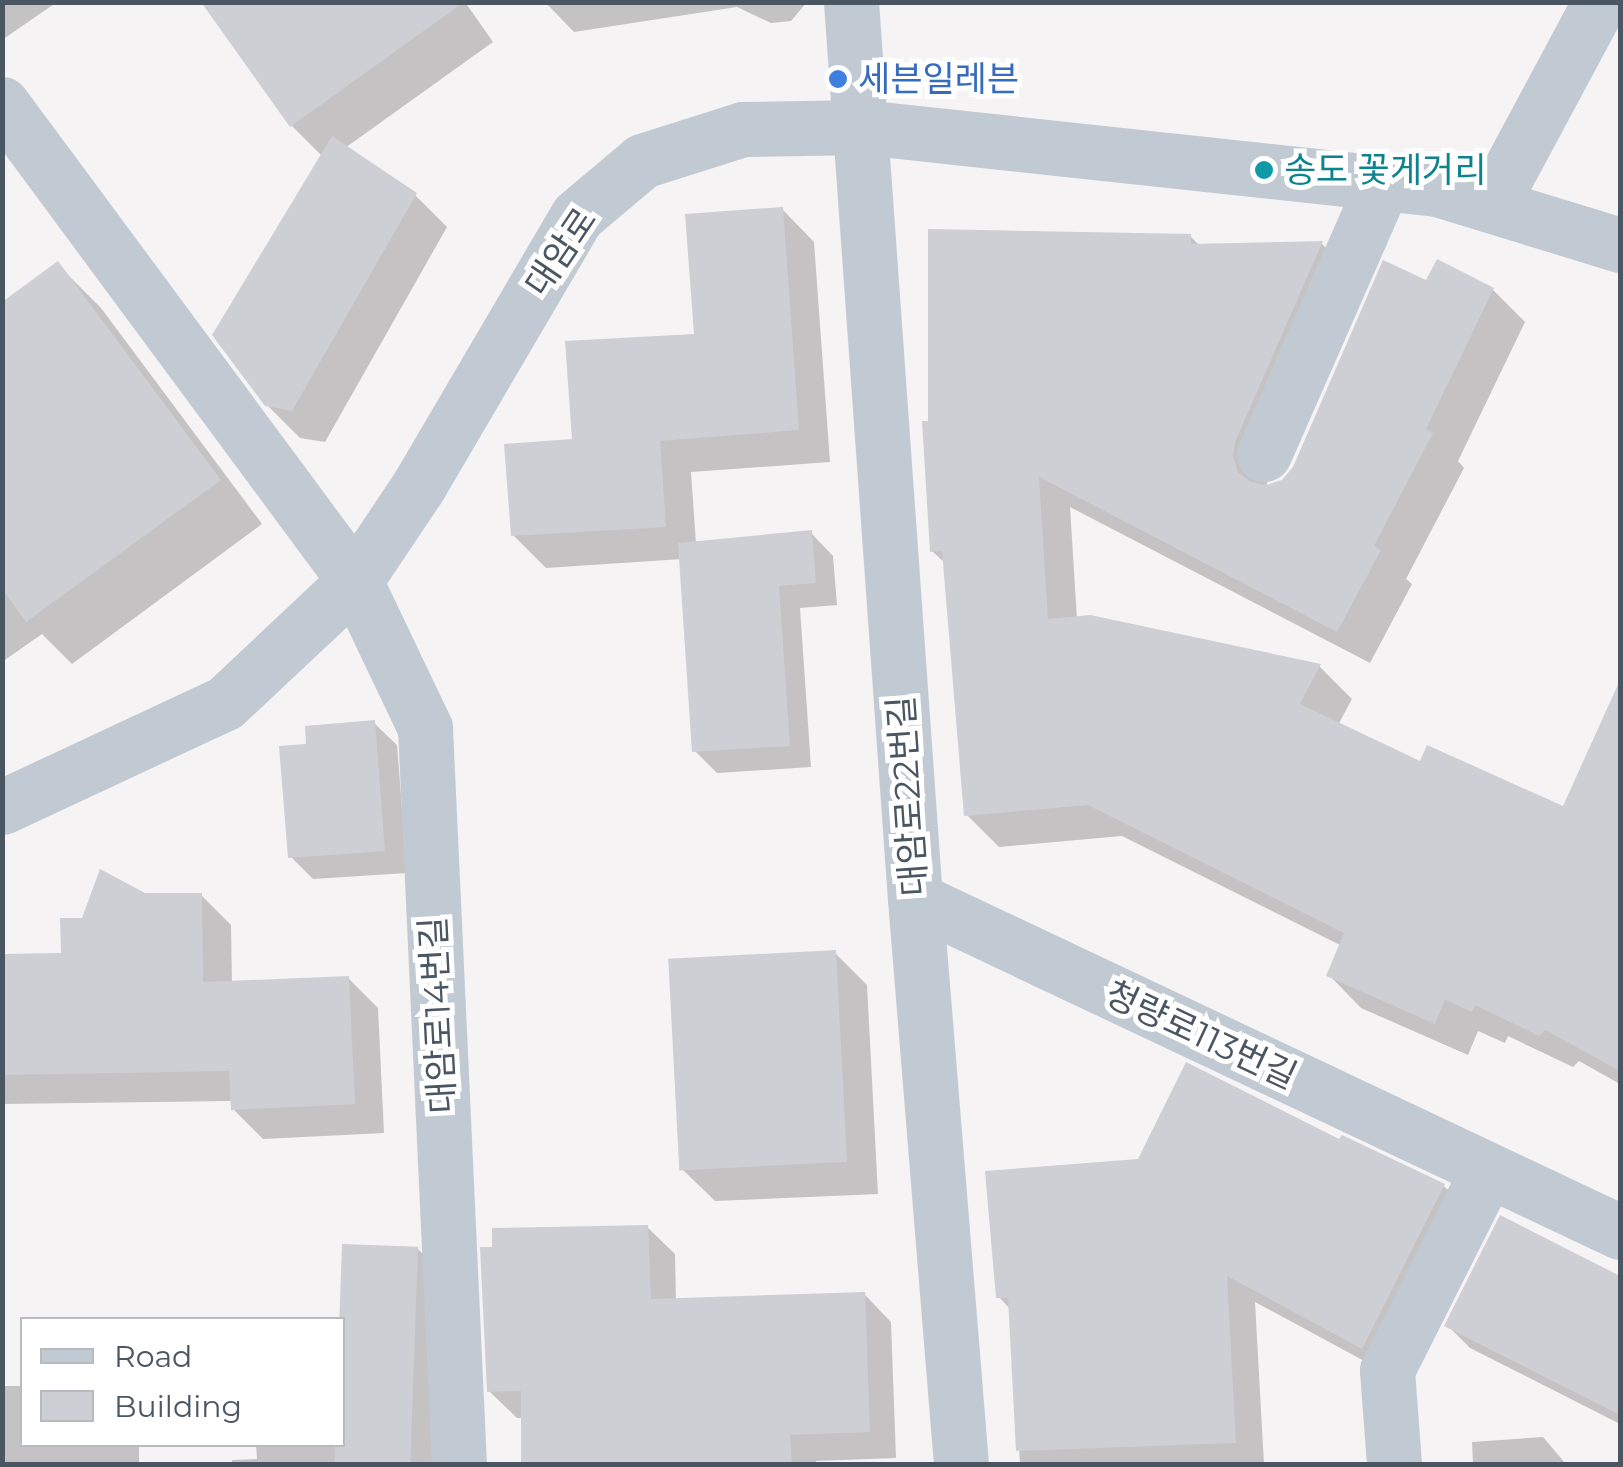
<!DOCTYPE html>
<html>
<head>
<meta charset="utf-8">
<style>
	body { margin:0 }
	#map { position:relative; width:1623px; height:1467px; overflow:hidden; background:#f5f3f3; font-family:Montserrat,"Noto Sans KR",sans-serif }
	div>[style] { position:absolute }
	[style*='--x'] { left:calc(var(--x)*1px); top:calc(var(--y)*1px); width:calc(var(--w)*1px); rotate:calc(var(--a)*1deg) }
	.shadow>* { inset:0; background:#0003 }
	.building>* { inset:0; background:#cdcfd5; transform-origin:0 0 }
	.minor>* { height:55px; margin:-27.5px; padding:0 27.5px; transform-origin:27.5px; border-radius:27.5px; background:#c1cad2 }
	.dots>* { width:28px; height:28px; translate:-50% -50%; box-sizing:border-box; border:5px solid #fff; border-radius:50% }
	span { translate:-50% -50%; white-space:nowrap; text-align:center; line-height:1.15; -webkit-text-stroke:10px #fff; paint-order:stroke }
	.shop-label { font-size:35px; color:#366cbe }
	.left { translate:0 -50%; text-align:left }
	.culture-label { font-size:35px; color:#0d838f }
	.street-label { font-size:35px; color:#4a5661 }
	.frame { position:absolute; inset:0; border:5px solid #4a5661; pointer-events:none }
	.legend { position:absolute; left:20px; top:1317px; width:325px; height:130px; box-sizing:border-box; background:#fff; border:2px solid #b7bbc0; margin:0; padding:12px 18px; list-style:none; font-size:30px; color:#4a5661 }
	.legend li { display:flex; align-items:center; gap:20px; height:50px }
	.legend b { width:50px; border:2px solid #b7bbc0 }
</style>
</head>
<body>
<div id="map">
	<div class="shadow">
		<div style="clip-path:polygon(2px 2px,57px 2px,2px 40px)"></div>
		<div style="clip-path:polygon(204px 2px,465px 2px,493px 42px,345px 148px,415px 195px,447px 227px,325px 442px,300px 438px,267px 405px,322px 156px,292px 126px)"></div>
		<div style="clip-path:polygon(545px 2px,807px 2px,791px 21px,771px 23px,737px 7px,574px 32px)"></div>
		<div style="clip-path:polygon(782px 209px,814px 242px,830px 462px,691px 472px,696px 544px,811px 533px,833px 556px,837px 605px,800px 608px,811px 767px,717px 773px,695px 751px,682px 559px,546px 568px,513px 535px,574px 442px,696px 336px)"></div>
		<div style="clip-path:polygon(1190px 236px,1200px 246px,1322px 244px,1354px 276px,1265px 488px,1283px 482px,1427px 284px,1493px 290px,1525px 322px,1458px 461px,1464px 468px,1406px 579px,1412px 584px,1370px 663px,1070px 507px,1077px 619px,1319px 666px,1352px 699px,1338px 725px,1422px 764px,1564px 809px,1620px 686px,1620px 1084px,1579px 1061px,1573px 1067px,1508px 1036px,1505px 1043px,1478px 1031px,1468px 1055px,1361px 1008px,1329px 975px,1342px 946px,1122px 836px,999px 847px,967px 815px,946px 564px,932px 551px)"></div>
		<div style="clip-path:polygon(57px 264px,101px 308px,262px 524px,72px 664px,42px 634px,2px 662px,2px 305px)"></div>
		<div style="clip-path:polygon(374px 723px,397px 745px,407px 873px,313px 879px,291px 857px,308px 746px)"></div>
		<div style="clip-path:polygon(201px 895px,231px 925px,232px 983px,348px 978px,378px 1008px,384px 1133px,263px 1139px,233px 1109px,233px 1101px,2px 1104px,2px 956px,63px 955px,84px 921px)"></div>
		<div style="clip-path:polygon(835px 953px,867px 985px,878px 1194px,715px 1201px,682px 1169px)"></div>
		<div style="clip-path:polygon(1343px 1138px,1444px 1186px,1473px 1215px,1392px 1376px,1255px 1302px,1264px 1464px,1020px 1464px,1011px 1310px,999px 1297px)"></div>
		<div style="clip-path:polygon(647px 1227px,675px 1254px,676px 1301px,864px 1294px,891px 1322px,896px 1458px,816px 1461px,816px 1464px,524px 1464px,523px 1418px,517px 1418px,489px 1391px)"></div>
		<div style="clip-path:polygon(417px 1248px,445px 1277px,450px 1464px,232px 1464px,232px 1460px,257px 1459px,256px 1444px,342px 1444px)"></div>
		<div style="clip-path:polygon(1620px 1276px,1620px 1424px,1470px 1348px,1447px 1325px)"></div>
		<div style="clip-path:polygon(2px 1386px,22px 1386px,22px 1444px,139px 1444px,139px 1464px,2px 1464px)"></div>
		<div style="clip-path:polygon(1543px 1437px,1566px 1464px,1473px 1464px,1472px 1442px)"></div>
	</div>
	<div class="building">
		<div style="clip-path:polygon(201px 2px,464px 2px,290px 127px)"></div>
		<div style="clip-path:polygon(332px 136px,417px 193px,292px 411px,265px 406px,212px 335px)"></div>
		<div style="clip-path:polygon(783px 207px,799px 430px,660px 441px,666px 527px,511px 536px,504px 444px,572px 439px,565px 341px,694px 334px,685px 214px)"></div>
		<div style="clip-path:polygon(928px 229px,1191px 234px,1191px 244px,1323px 241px,1235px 442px,1233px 456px,1238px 472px,1251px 482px,1266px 485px,1282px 480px,1293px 467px,1383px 260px,1426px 280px,1437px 259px,1494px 288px,1426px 429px,1433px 433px,1374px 546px,1381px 550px,1337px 632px,1039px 477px,1048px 619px,1090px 615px,1321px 664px,1300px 704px,1420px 761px,1427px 745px,1563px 806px,1620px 680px,1620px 1071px,1545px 1030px,1539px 1036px,1475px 1005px,1472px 1012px,1445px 1000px,1435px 1024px,1326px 976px,1344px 933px,1088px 805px,964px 816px,942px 551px,930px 552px,922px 421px,928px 421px)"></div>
		<div style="clip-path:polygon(58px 261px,221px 480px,26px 622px,2px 589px,2px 302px)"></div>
		<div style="clip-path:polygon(812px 530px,816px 583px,779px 586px,790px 746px,692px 752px,678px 543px)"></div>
		<div style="clip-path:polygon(375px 720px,385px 851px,288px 858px,279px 746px,306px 744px,305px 726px)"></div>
		<div style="clip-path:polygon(100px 869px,145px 893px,202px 893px,203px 982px,349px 976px,355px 1104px,231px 1110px,229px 1071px,2px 1075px,2px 954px,61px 953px,60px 918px,82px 918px)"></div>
		<div style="left:836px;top:950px;width:212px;height:168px;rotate:87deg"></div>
		<div style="clip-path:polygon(1186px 1062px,1339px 1139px,1342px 1135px,1445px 1184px,1362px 1349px,1227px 1276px,1236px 1443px,1016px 1451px,1008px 1298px,996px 1298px,985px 1171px,1138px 1159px)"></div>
		<div style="clip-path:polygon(1500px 1215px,1620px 1276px,1620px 1415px,1444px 1326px)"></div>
		<div style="clip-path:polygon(648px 1225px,651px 1299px,865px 1292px,870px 1432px,790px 1435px,792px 1464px,521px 1464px,521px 1391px,487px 1392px,480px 1247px,492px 1247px,492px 1228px)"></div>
		<div style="left:342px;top:1244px;width:76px;height:220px;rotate:2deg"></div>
	</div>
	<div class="minor">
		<div style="--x:851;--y:2;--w:899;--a:85.92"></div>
		<div style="--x:915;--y:899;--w:567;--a:85.35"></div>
		<div style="--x:2;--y:104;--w:593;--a:53.5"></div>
		<div style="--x:355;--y:581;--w:163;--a:64.5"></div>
		<div style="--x:425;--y:728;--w:737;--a:87.36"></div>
		<div style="--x:1491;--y:205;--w:230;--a:-61.8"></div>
		<div style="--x:1264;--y:454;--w:296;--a:-66.3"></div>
		<div style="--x:2;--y:807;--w:246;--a:-25"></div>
		<div style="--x:225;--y:703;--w:178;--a:-43.2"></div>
		<div style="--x:355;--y:581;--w:113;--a:-56.2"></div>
		<div style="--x:418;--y:487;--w:314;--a:-59.6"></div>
		<div style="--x:577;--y:216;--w:85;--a:-40.2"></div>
		<div style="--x:642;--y:161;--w:106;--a:-17.6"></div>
		<div style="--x:743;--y:129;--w:119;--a:-1"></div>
		<div style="--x:862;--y:127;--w:578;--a:6.15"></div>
		<div style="--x:1437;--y:189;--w:191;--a:17"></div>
		<div style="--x:915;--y:899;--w:780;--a:25.28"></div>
		<div style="--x:1394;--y:1464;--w:94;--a:-94.3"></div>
		<div style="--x:1387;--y:1370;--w:223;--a:-63.3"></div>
	</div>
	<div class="dots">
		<div style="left:838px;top:79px;background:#3f7fe0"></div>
		<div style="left:1264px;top:170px;background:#0f9aa8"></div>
	</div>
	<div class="shop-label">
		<span class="left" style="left:858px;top:79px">세븐일레븐</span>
	</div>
	<div class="culture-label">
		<span class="left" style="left:1284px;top:170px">송도 꽃게거리</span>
	</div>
	<div class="street-label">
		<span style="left:561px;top:252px;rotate:-56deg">대암로</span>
		<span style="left:908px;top:796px;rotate:-94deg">대암로22번길</span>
		<span style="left:438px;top:1015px;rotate:-93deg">대암로14번길</span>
		<span style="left:1201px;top:1035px;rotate:25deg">청량로113번길</span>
	</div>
	<div class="frame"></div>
	<ul class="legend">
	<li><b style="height:12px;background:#c1cad2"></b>Road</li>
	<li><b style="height:28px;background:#cdcfd5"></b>Building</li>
	</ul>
</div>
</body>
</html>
